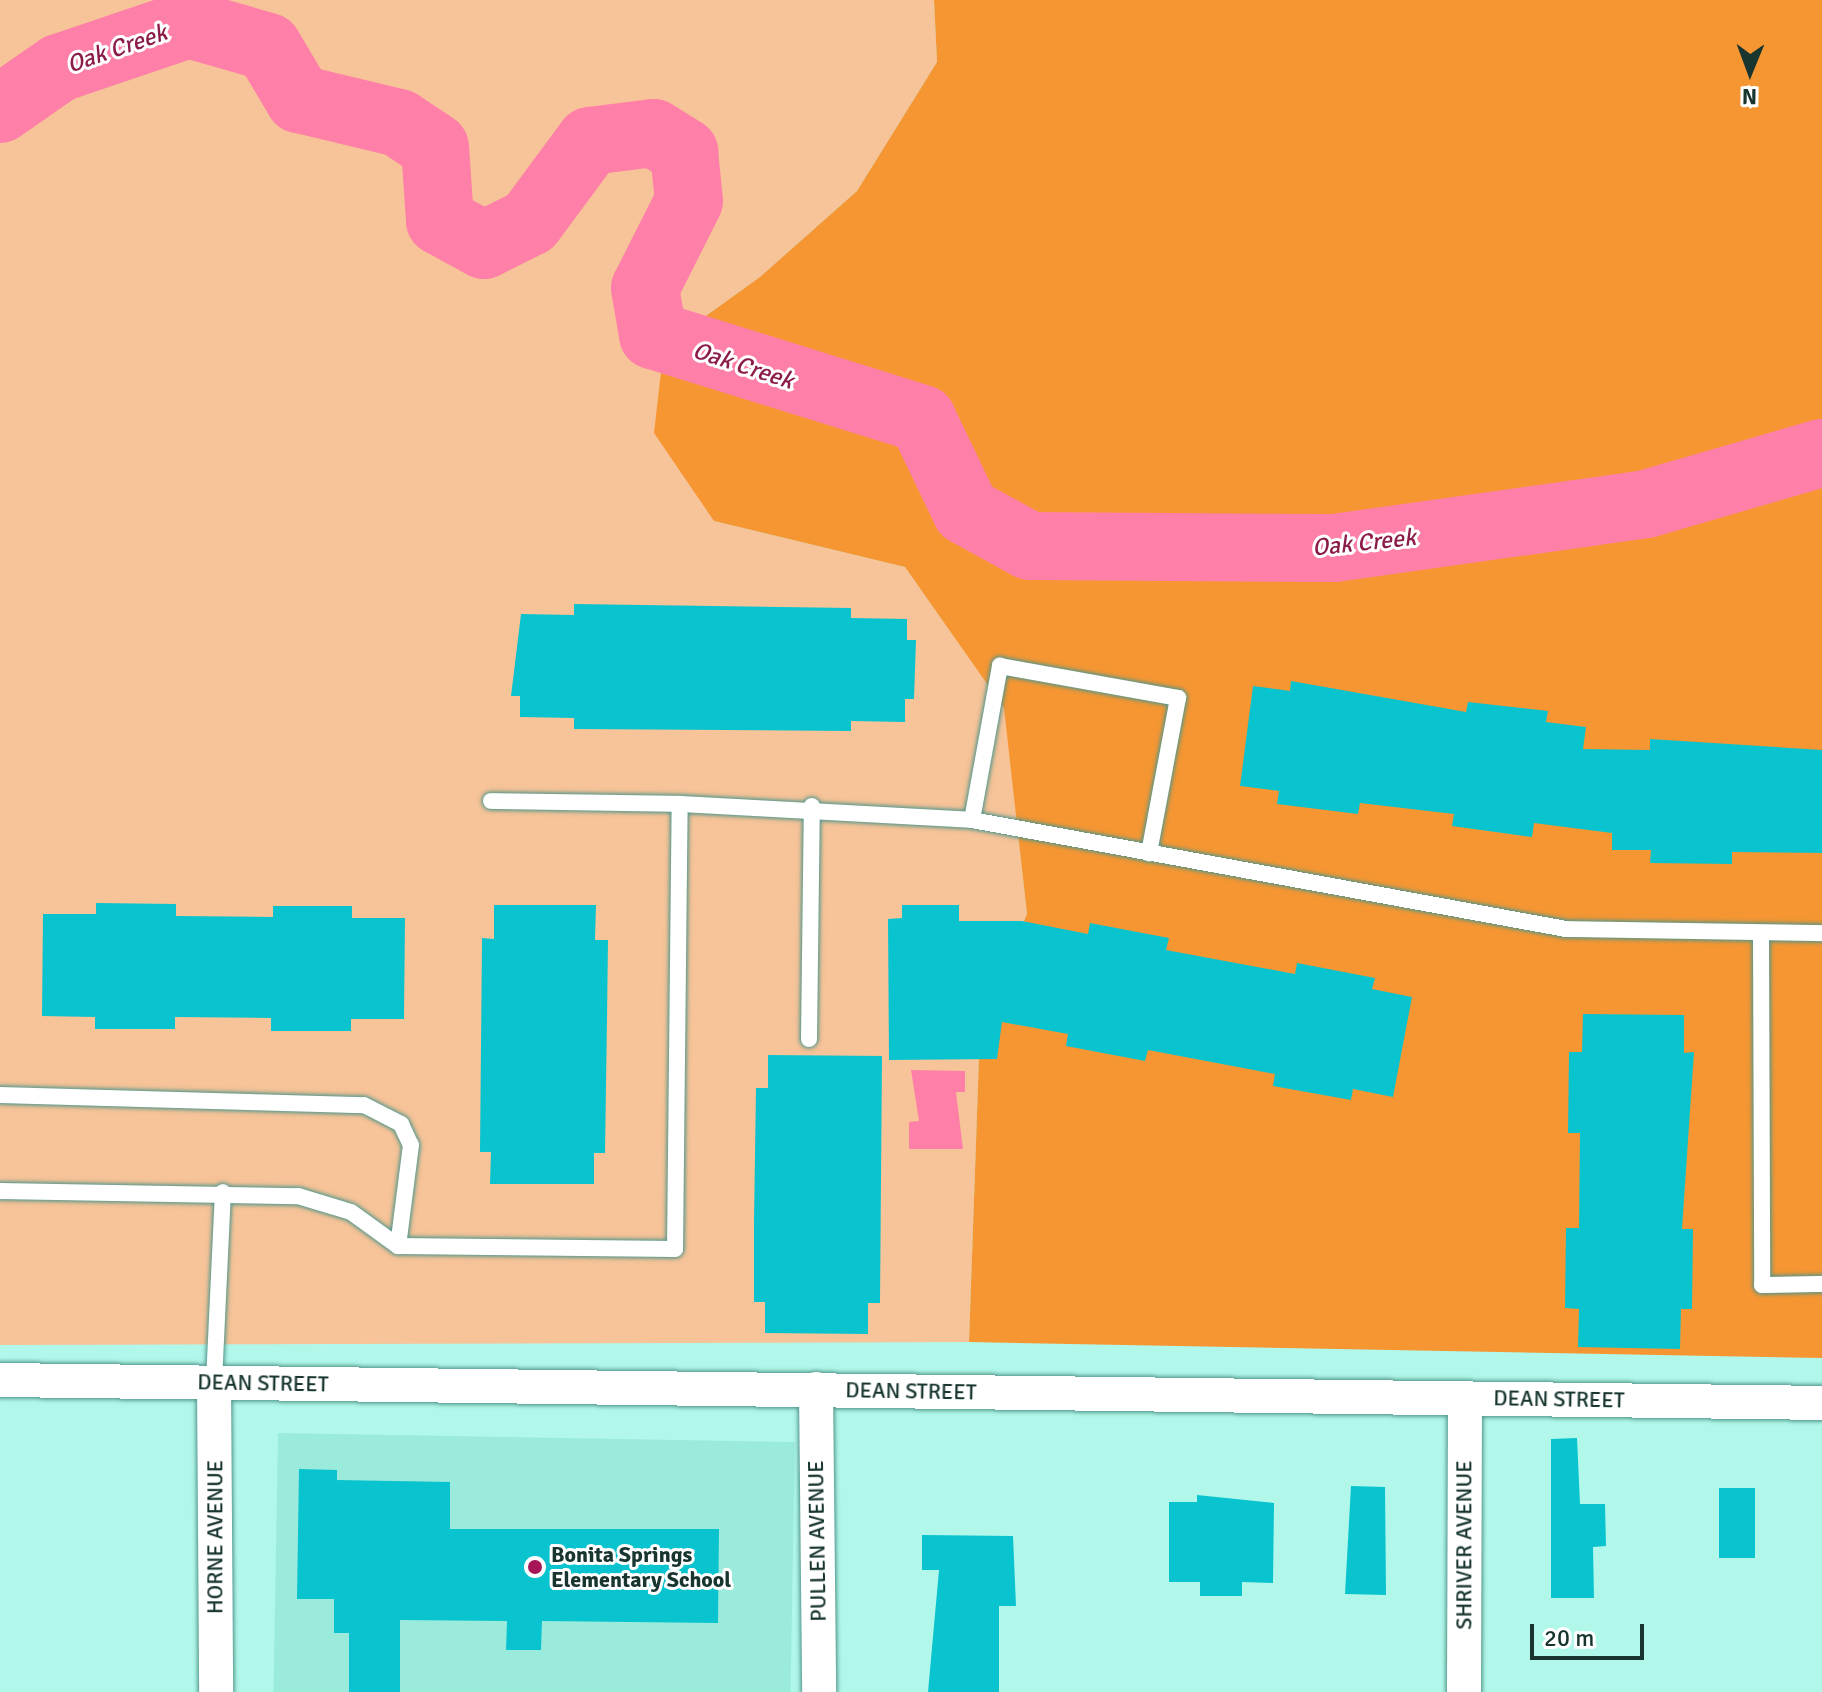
<!DOCTYPE html>
<html>
<head>
<meta charset="utf-8">
<style>
	body { margin:0 }
	#map { position:relative; width:1822px; height:1692px; overflow:hidden; background:#b1f8eb; font-family:Signika,sans-serif }
	div>[style] { position:absolute }
	[style*='--x'] { left:calc(var(--x)*1px); top:calc(var(--y)*1px); width:calc(var(--w)*1px); rotate:calc(var(--a)*1deg) }
	.built>* { inset:0; background:#9bebdc; transform-origin:0 0 }
	.green>* { inset:0; background:#f7c398 }
	.forest>* { inset:0; background:#f69632 }
	.water>* { inset:0; background:#fe80a8 }
	.river>* { height:68px; margin:-34px; padding:0 34px; transform-origin:34px; border-radius:34px; background:#fe80a8 }
	.building>* { inset:0; background:#09c4ce; transform-origin:0 0 }
	.roads { filter:drop-shadow(0 0 2px #51968a) drop-shadow(0 0 2px #51968a) }
	.service>* { height:16px; margin:-8px; padding:0 8px; transform-origin:8px; border-radius:8px; background:#fff }
	.minor>* { height:34px; margin:-17px; padding:0 17px; transform-origin:17px; border-radius:17px; background:#fff }
	.dots>* { width:22px; height:22px; translate:-50% -50%; box-sizing:border-box; border:4px solid #fff; border-radius:50% }
	span { translate:-50% -50%; white-space:nowrap; text-align:center; line-height:1.15; -webkit-text-stroke:6px #fff; paint-order:stroke }
	.street-label { font-size:22px; color:#183530 }
	.poi-label { font-size:22px; color:#183530; font-weight:700 }
	.left { translate:0 -50%; text-align:left }
	.water-label { font-size:24px; color:#8b1c4a; font-style:italic }
	.north { position:absolute; left:1710px; top:32px; width:80px; height:80px; -webkit-text-stroke:6px #fff; paint-order:stroke; rotate:181deg; font-size:22px; font-weight:700; line-height:32px; text-align:center; color:#183530 }
	.north::after { content:''; display:block; margin:auto; width:28px; height:36px; background:#183530; clip-path:polygon(50% 0,100% 100%,50% 72%,0 100%) }
	.scale { position:absolute; left:1530px; top:1624px; width:114px; height:36px; box-sizing:border-box; border:4px solid #183530; border-top:0; padding-left:10px; font-size:24px; line-height:28px; white-space:nowrap; color:#183530; -webkit-text-stroke:6px #fff; paint-order:stroke }
</style>
</head>
<body>
<div id="map">
	<div class="built">
		<div style="left:278px;top:1433px;width:517px;height:259px;rotate:1deg"></div>
	</div>
	<div class="green">
		<div style="clip-path:polygon(0 0,934px 0,937px 62px,857px 191px,760px 277px,664px 346px,714px 521px,905px 567px,1005px 708px,1027px 914px,980px 1028px,969px 1342px,0 1345px)"></div>
	</div>
	<div class="forest">
		<div style="clip-path:polygon(934px 0,1822px 0,1822px 1358px,969px 1342px,980px 1028px,1027px 914px,1004px 708px,905px 567px,714px 521px,654px 433px,664px 346px,760px 277px,857px 191px,937px 62px)"></div>
	</div>
	<div class="water">
		<div style="clip-path:polygon(911px 1070px,965px 1071px,965px 1092px,956px 1092px,963px 1149px,909px 1149px,909px 1122px,919px 1121px)"></div>
	</div>
	<div class="river">
		<div style="--x:0;--y:109;--w:72;--a:-34.8"></div>
		<div style="--x:59;--y:68;--w:137;--a:-18.7"></div>
		<div style="--x:189;--y:24;--w:82;--a:16.2"></div>
		<div style="--x:268;--y:47;--w:61;--a:59.2"></div>
		<div style="--x:299;--y:99;--w:103;--a:13.5"></div>
		<div style="--x:399;--y:123;--w:43;--a:33.7"></div>
		<div style="--x:435;--y:147;--w:74;--a:86.1"></div>
		<div style="--x:440;--y:221;--w:50;--a:28.6"></div>
		<div style="--x:484;--y:245;--w:51;--a:-26.6"></div>
		<div style="--x:530;--y:222;--w:101;--a:-53.5"></div>
		<div style="--x:590;--y:141;--w:64;--a:-7.1"></div>
		<div style="--x:654;--y:133;--w:36;--a:32"></div>
		<div style="--x:684;--y:152;--w:49;--a:84.2"></div>
		<div style="--x:689;--y:201;--w:97;--a:116.8"></div>
		<div style="--x:645;--y:288;--w:48;--a:80.3"></div>
		<div style="--x:653;--y:335;--w:282;--a:17.3"></div>
		<div style="--x:922;--y:419;--w:102;--a:64.4"></div>
		<div style="--x:966;--y:511;--w:73;--a:28.7"></div>
		<div style="--x:1030;--y:546;--w:304;--a:0.4"></div>
		<div style="--x:1334;--y:548;--w:315;--a:-8"></div>
		<div style="--x:1646;--y:504;--w:183;--a:-16.2"></div>
	</div>
	<div class="building">
		<div style="clip-path:polygon(574px 604px,851px 608px,851px 618px,907px 619px,907px 640px,916px 640px,914px 699px,905px 699px,905px 722px,851px 721px,851px 731px,574px 729px,574px 718px,520px 717px,520px 696px,511px 696px,521px 614px,574px 615px)"></div>
		<div style="clip-path:polygon(1291px 681px,1466px 712px,1468px 702px,1548px 711px,1546px 722px,1586px 727px,1583px 749px,1650px 750px,1650px 739px,1822px 750px,1822px 853px,1732px 852px,1732px 864px,1650px 863px,1651px 850px,1612px 850px,1612px 833px,1534px 823px,1532px 837px,1452px 826px,1454px 814px,1360px 803px,1358px 814px,1277px 804px,1279px 791px,1240px 786px,1253px 686px,1290px 691px)"></div>
		<div style="clip-path:polygon(96px 903px,176px 904px,176px 916px,273px 917px,273px 906px,352px 906px,352px 918px,405px 918px,404px 1019px,351px 1019px,351px 1031px,271px 1031px,271px 1018px,175px 1017px,175px 1029px,95px 1029px,95px 1017px,42px 1016px,43px 914px,96px 914px)"></div>
		<div style="clip-path:polygon(494px 905px,596px 905px,595px 940px,608px 940px,607px 1018px,605px 1153px,594px 1153px,594px 1184px,490px 1184px,491px 1152px,480px 1152px,482px 938px,494px 939px)"></div>
		<div style="clip-path:polygon(902px 905px,959px 905px,959px 921px,1022px 921px,1088px 934px,1090px 923px,1169px 938px,1166px 950px,1295px 974px,1297px 963px,1375px 978px,1372px 989px,1412px 997px,1393px 1097px,1353px 1089px,1351px 1100px,1273px 1086px,1275px 1074px,1148px 1050px,1145px 1061px,1066px 1046px,1068px 1034px,1002px 1022px,997px 1059px,889px 1060px,888px 919px,902px 918px)"></div>
		<div style="clip-path:polygon(1583px 1014px,1684px 1015px,1684px 1053px,1694px 1052px,1682px 1229px,1693px 1229px,1692px 1309px,1681px 1309px,1680px 1349px,1578px 1347px,1579px 1309px,1565px 1308px,1566px 1228px,1579px 1228px,1580px 1133px,1568px 1133px,1569px 1052px,1582px 1052px)"></div>
		<div style="clip-path:polygon(768px 1055px,882px 1056px,880px 1303px,868px 1303px,868px 1334px,765px 1333px,765px 1302px,754px 1302px,754px 1221px,756px 1088px,768px 1088px)"></div>
		<div style="clip-path:polygon(1577px 1438px,1580px 1504px,1605px 1504px,1606px 1546px,1593px 1547px,1594px 1598px,1551px 1598px,1551px 1439px)"></div>
		<div style="clip-path:polygon(299px 1469px,337px 1470px,337px 1480px,450px 1482px,450px 1529px,719px 1529px,718px 1623px,542px 1621px,541px 1650px,506px 1650px,507px 1621px,400px 1620px,400px 1692px,349px 1692px,349px 1633px,334px 1633px,334px 1599px,297px 1599px)"></div>
		<div style="clip-path:polygon(1351px 1486px,1385px 1487px,1386px 1595px,1345px 1594px)"></div>
		<div style="left:1719px;top:1488px;width:36px;height:70px"></div>
		<div style="clip-path:polygon(1197px 1495px,1274px 1503px,1273px 1583px,1242px 1582px,1242px 1596px,1200px 1596px,1200px 1582px,1169px 1582px,1169px 1502px,1197px 1502px)"></div>
		<div style="clip-path:polygon(922px 1535px,1013px 1536px,1016px 1606px,999px 1606px,999px 1692px,928px 1692px,939px 1570px,922px 1570px)"></div>
	</div>
	<div class="roads">
		<div class="service">
			<div style="--x:491;--y:801;--w:189;--a:0.9"></div>
			<div style="--x:972;--y:820;--w:157;--a:-79.7"></div>
			<div style="--x:1000;--y:666;--w:181;--a:10.2"></div>
			<div style="--x:1178;--y:698;--w:158;--a:100.6"></div>
			<div style="--x:1761;--y:933;--w:352;--a:89.8"></div>
			<div style="--x:1762;--y:1285;--w:60;--a:-1"></div>
			<div style="--x:809;--y:1039;--w:233;--a:-89.3"></div>
			<div style="--x:0;--y:1095;--w:364;--a:1.6"></div>
			<div style="--x:364;--y:1105;--w:42;--a:27.2"></div>
			<div style="--x:401;--y:1124;--w:23;--a:65"></div>
			<div style="--x:411;--y:1145;--w:102;--a:97.3"></div>
			<div style="--x:0;--y:1191;--w:298;--a:1"></div>
			<div style="--x:298;--y:1196;--w:55;--a:16.8"></div>
			<div style="--x:351;--y:1212;--w:58;--a:35.9"></div>
			<div style="--x:398;--y:1246;--w:277;--a:0.6"></div>
			<div style="--x:675;--y:1249;--w:445;--a:-89.4"></div>
			<div style="--x:680;--y:804;--w:292;--a:3.1"></div>
			<div style="--x:972;--y:820;--w:604;--a:10.4"></div>
			<div style="--x:1566;--y:929;--w:256;--a:0.9"></div>
			<div style="--x:214;--y:1382;--w:190;--a:-87.3"></div>
		</div>
		<div class="minor">
			<div style="--x:0;--y:1380;--w:1822;--a:0.72"></div>
			<div style="--x:214;--y:1382;--w:310;--a:89.6"></div>
			<div style="--x:816;--y:1389;--w:303;--a:89.4"></div>
			<div style="--x:1464;--y:1692;--w:294;--a:-89.8"></div>
		</div>
	</div>
	<div class="dots">
		<div style="left:535px;top:1567px;background:#a61656"></div>
	</div>
	<div class="street-label">
		<span style="left:263px;top:1383px;rotate:1deg">DEAN STREET</span>
		<span style="left:911px;top:1391px;rotate:1deg">DEAN STREET</span>
		<span style="left:1559px;top:1399px;rotate:1deg">DEAN STREET</span>
		<span style="left:215px;top:1537px;rotate:-90deg">HORNE AVENUE</span>
		<span style="left:817px;top:1541px;rotate:-91deg">PULLEN AVENUE</span>
		<span style="left:1464px;top:1545px;rotate:-90deg">SHRIVER AVENUE</span>
	</div>
	<div class="poi-label">
		<span class="left" style="left:551px;top:1567px">Bonita Springs<br>Elementary School</span>
	</div>
	<div class="water-label">
		<span style="left:117px;top:49px;rotate:-19deg">Oak Creek</span>
		<span style="left:743px;top:366px;rotate:18deg">Oak Creek</span>
		<span style="left:1364px;top:543px;rotate:-6deg">Oak Creek</span>
	</div>
	<div class="north">N</div>
	<div class="scale">20 m</div>
</div>
</body>
</html>
